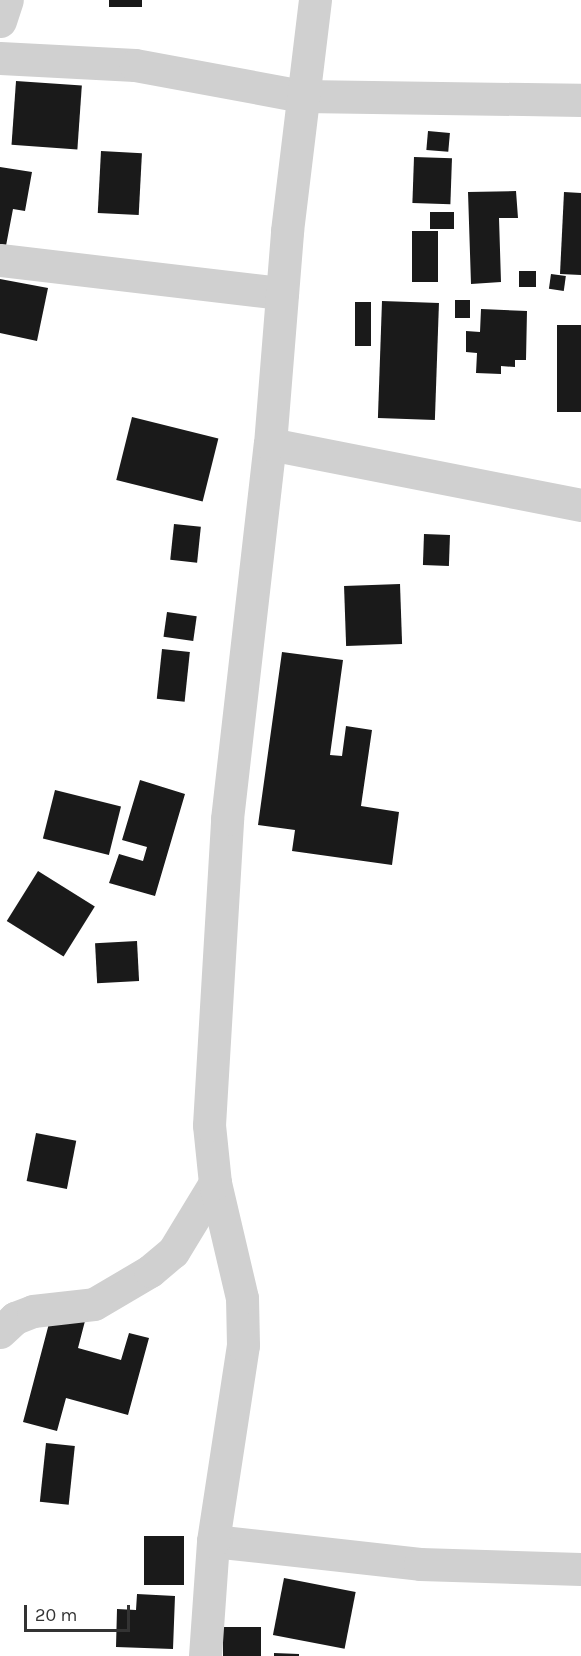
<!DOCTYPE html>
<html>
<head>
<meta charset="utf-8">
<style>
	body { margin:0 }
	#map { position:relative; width:581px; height:1656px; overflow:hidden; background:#fff; font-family:Karla,sans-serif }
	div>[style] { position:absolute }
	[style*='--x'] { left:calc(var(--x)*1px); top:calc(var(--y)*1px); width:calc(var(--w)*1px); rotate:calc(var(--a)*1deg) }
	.building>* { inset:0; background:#1a1a1a; transform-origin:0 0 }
	.minor>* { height:33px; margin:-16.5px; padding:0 16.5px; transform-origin:16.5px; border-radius:16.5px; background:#d0d0d0 }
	span { translate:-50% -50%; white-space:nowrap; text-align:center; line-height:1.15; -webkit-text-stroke:6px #fff; paint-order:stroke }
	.scale { position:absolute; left:24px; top:1605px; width:106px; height:27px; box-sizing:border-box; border:3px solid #333; border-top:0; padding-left:8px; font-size:18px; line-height:21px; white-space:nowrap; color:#333; -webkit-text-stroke:4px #fff; paint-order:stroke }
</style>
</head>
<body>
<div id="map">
	<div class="building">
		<div style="left:109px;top:0;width:33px;height:7px"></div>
		<div style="left:16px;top:81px;width:66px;height:64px;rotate:4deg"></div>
		<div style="left:428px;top:131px;width:22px;height:19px;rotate:5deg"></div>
		<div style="left:101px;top:151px;width:41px;height:62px;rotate:3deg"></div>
		<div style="left:414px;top:157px;width:38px;height:46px;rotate:2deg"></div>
		<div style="clip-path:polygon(0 167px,32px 172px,25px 211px,13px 209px,5px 251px,0 250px)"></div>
		<div style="clip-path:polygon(516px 191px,518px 218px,499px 218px,501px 282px,471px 284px,468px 192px)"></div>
		<div style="clip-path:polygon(564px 192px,581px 193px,581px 275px,560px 274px)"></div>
		<div style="left:430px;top:212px;width:24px;height:17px"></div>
		<div style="left:412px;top:231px;width:26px;height:51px"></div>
		<div style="left:519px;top:271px;width:17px;height:16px"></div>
		<div style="left:551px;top:274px;width:15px;height:15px;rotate:8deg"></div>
		<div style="clip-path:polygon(0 279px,48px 288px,37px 341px,0 333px)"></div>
		<div style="left:455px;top:300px;width:15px;height:18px"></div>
		<div style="left:382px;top:301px;width:57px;height:117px;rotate:2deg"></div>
		<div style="left:355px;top:302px;width:16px;height:44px"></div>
		<div style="clip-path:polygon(481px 309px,527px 311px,526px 360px,515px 360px,515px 367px,501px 366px,501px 374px,476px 373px,477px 353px,466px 352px,466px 331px,480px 332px)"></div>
		<div style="left:557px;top:325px;width:24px;height:87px"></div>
		<div style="left:132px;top:417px;width:89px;height:65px;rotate:14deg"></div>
		<div style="left:174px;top:524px;width:27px;height:36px;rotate:6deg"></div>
		<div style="left:424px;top:534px;width:26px;height:31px;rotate:2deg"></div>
		<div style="left:400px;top:584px;width:60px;height:56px;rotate:88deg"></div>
		<div style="left:167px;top:612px;width:30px;height:25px;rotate:8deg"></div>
		<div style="left:162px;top:649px;width:28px;height:50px;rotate:6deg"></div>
		<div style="clip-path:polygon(282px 652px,343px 660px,330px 755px,342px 756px,346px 726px,372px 730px,361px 806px,399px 812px,392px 865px,292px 851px,295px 830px,258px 825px)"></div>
		<div style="clip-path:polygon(140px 780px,185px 794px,155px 896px,109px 883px,119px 854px,143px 861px,147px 847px,122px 840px)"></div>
		<div style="left:55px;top:790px;width:68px;height:50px;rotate:14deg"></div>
		<div style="left:38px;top:871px;width:67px;height:59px;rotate:32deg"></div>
		<div style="left:137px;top:941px;width:40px;height:42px;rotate:87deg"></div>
		<div style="left:36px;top:1133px;width:41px;height:49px;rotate:11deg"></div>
		<div style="clip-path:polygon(52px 1312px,85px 1321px,78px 1348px,121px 1360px,129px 1333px,149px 1338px,128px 1415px,66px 1398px,57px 1431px,23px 1422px)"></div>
		<div style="left:46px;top:1443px;width:29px;height:59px;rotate:6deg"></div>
		<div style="left:144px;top:1536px;width:40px;height:49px"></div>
		<div style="left:284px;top:1578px;width:73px;height:58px;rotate:11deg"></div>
		<div style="clip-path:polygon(137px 1594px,175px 1596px,173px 1649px,116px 1647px,117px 1609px,136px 1610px)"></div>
		<div style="left:223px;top:1627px;width:38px;height:29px"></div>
		<div style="clip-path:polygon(274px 1653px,299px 1654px,299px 1656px,274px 1656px)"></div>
	</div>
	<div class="minor">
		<div style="--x:0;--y:21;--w:22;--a:-72"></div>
		<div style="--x:0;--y:58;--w:135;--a:3"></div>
		<div style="--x:135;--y:65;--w:171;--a:10.5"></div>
		<div style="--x:303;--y:96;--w:278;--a:0.8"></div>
		<div style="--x:0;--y:260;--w:284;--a:6.7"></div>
		<div style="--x:270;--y:444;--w:317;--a:11.1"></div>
		<div style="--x:0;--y:1332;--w:21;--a:-43"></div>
		<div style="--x:15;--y:1318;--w:19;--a:-21"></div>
		<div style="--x:33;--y:1311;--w:61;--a:-6.5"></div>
		<div style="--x:94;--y:1304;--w:65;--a:-30.5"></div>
		<div style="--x:150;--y:1271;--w:30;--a:-40"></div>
		<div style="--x:173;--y:1252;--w:81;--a:-58.7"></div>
		<div style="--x:213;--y:1541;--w:208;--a:6.3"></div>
		<div style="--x:420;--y:1564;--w:161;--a:1.8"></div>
		<div style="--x:205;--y:1656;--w:115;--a:-86"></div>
		<div style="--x:213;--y:1541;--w:198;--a:-81.3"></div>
		<div style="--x:243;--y:1345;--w:47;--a:-91.2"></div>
		<div style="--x:242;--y:1298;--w:118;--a:-103.2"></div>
		<div style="--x:215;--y:1183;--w:58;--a:-95.9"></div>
		<div style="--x:209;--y:1125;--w:307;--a:-86.6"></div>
		<div style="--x:227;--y:819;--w:377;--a:-83.5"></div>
		<div style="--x:270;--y:444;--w:214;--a:-85.4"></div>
		<div style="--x:287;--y:231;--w:233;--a:-83.1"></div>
	</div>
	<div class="scale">20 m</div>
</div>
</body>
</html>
